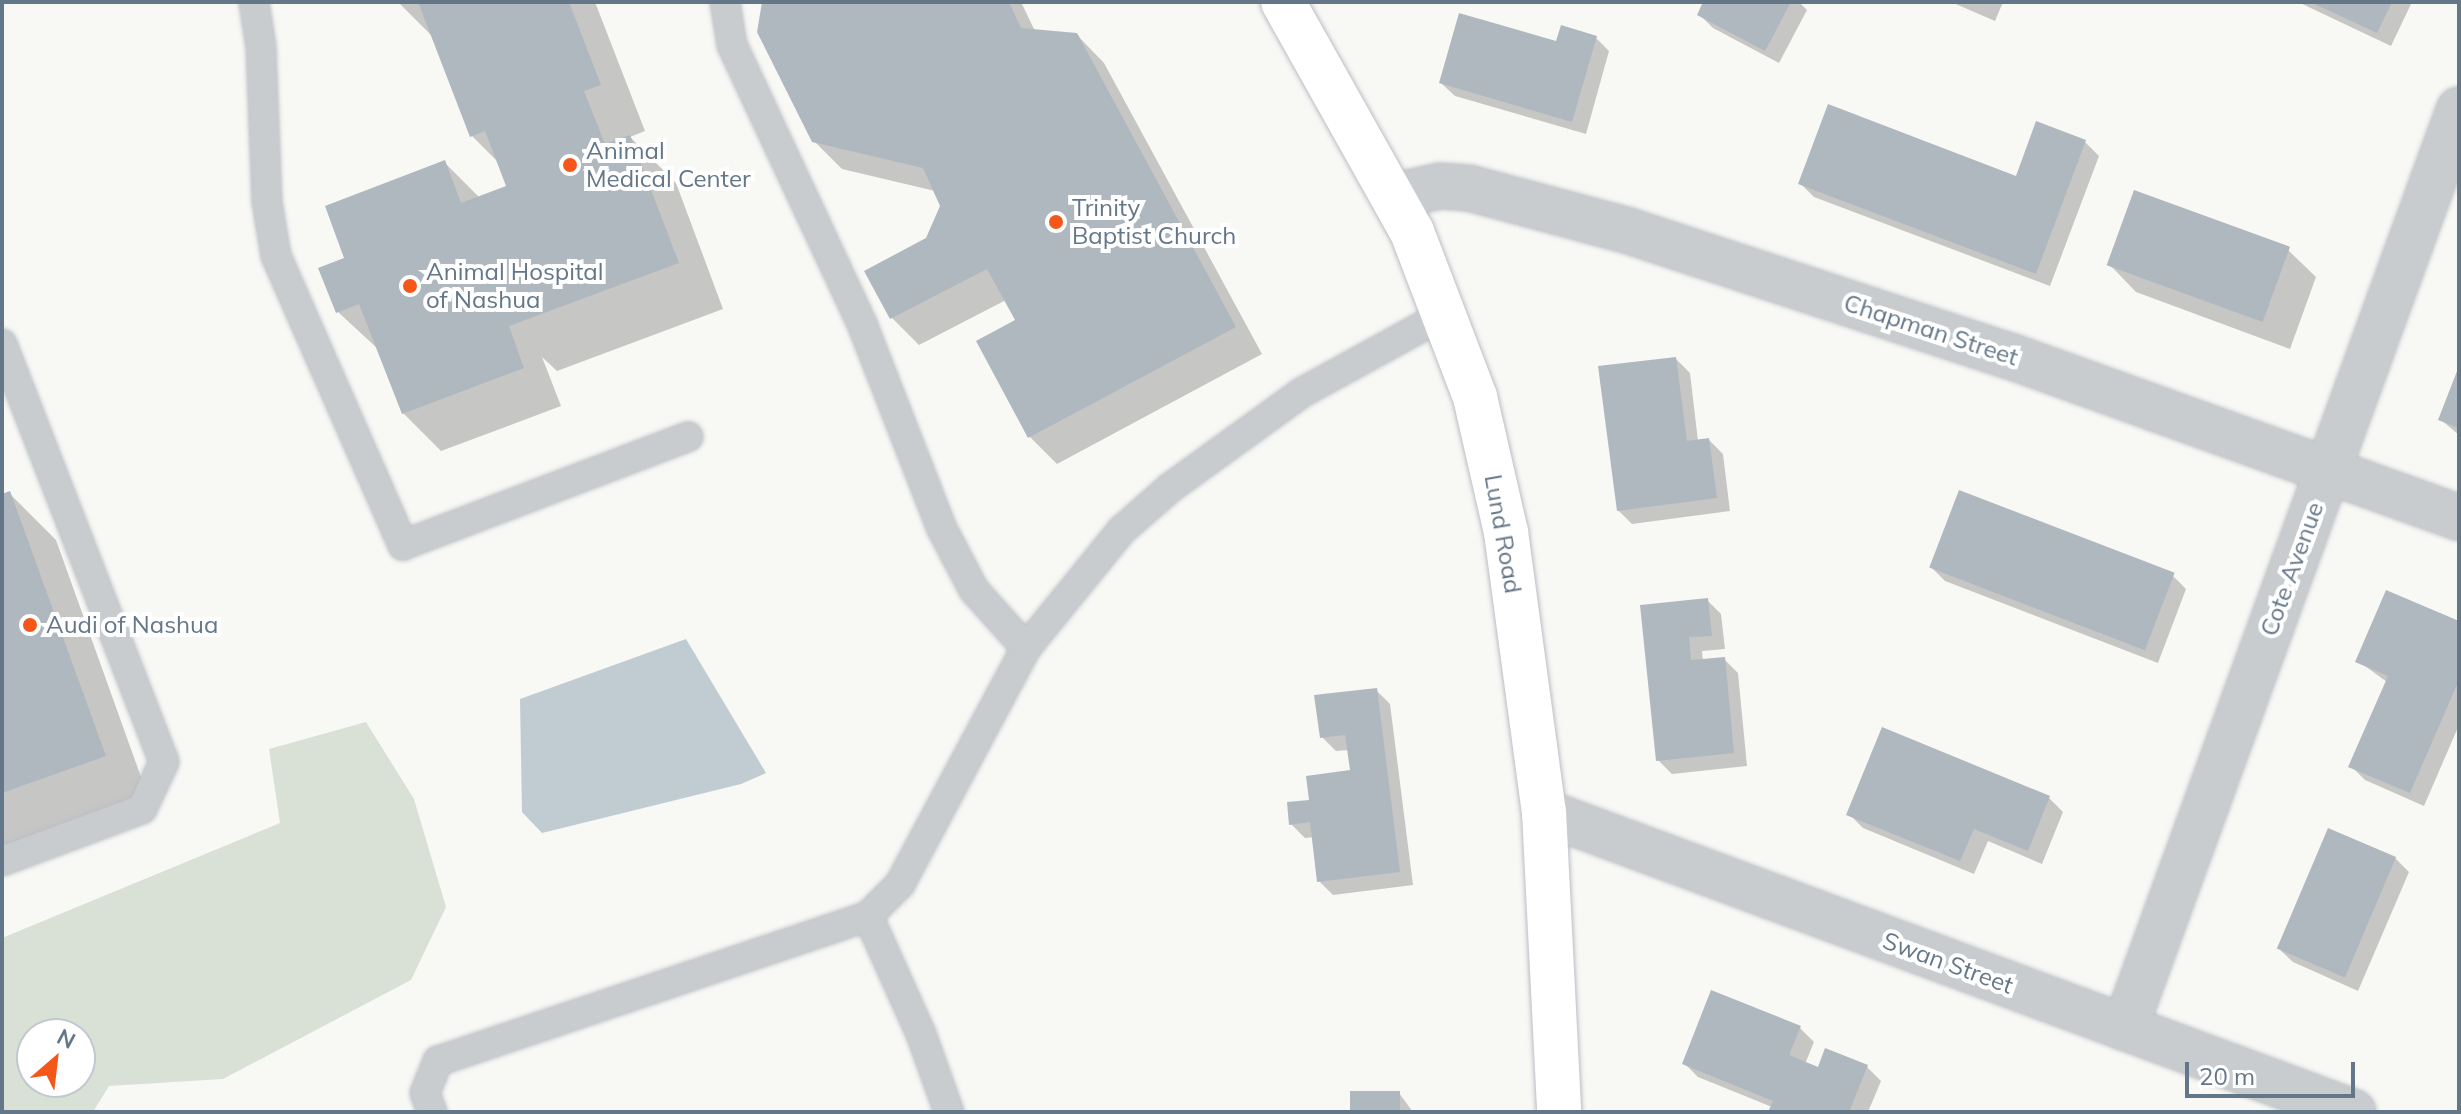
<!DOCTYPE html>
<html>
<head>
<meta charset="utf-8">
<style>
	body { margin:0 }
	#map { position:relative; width:2461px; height:1114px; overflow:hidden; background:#f8f8f5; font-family:Mulish,sans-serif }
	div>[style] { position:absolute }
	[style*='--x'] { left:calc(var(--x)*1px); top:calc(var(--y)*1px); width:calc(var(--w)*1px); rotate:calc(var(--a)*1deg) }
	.green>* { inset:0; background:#d9e1d6 }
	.water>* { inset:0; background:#c1ccd2 }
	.shadow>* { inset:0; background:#0003 }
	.building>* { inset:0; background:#b0b8bf; transform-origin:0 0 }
	.roads { filter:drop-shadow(0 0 2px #babfc4) drop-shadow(0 0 2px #babfc4) }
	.lane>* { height:28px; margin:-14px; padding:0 14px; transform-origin:14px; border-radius:14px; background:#c8cccf }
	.street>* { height:44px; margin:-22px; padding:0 22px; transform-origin:22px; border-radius:22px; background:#c8cccf }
	.secondary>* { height:44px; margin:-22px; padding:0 22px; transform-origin:22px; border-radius:22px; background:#fff }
	.dots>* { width:22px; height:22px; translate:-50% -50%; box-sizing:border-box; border:4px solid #fff; border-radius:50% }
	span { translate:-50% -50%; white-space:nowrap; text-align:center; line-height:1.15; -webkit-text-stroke:8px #fff; paint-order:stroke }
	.poi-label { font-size:24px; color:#647789 }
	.left { translate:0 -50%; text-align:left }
	.street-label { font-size:24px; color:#647789 }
	.frame { position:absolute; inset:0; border:4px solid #647789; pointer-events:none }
	.north { position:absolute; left:16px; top:1018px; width:80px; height:80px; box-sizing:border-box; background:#fff; border:2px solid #c1c9d0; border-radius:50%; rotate:28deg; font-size:22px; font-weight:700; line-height:32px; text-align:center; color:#647789 }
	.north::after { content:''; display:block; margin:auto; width:28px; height:36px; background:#f55619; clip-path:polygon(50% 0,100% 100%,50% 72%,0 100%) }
	.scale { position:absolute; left:2185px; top:1062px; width:170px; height:36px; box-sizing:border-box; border:4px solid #647789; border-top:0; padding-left:10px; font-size:24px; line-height:28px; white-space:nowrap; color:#647789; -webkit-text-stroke:6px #fff; paint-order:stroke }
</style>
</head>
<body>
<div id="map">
	<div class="green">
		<div style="clip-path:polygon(evenodd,366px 722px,414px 799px,446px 907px,411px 980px,223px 1079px,109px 1086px,93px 1112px,2px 1112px,2px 938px,280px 823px,269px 749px,366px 722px,32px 1034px,80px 1034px,80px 1082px,32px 1082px,32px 1034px)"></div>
	</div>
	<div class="water">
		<div style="clip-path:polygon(686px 639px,766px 773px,741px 784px,542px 833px,522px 812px,520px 699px)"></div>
	</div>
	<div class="shadow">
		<div style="clip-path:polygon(398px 2px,595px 2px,645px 131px,630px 137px,676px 183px,723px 309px,557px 371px,542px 357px,561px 406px,441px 451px,403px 413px,378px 349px,338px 312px,347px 259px,445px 163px,480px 198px,509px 187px,500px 164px,472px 136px,432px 36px)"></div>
		<div style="clip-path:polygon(764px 2px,1021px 2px,1035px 31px,1077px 35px,1104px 63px,1262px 354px,1057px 464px,1029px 436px,1018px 321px,1006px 300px,919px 345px,892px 318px,867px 272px,928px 240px,942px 206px,935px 191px,842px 169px,814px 141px)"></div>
		<div style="clip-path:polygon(1706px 2px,1799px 2px,1807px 10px,1779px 63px,1713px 28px,1699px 14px)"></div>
		<div style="clip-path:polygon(1951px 2px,2003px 2px,1995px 21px)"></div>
		<div style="clip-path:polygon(2298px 2px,2412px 2px,2391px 46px)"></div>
		<div style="clip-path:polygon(1596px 38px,1609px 51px,1586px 134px,1455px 96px,1441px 83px,1558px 44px)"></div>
		<div style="clip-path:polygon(2085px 142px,2099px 156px,2050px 286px,1814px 197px,1800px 183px,2017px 178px)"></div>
		<div style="clip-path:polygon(2288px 250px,2316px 277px,2290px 349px,2136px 292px,2109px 264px)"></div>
		<div style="clip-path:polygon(1676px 359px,1690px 373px,1698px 441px,1709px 440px,1723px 454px,1730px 511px,1632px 524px,1618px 510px)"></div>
		<div style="clip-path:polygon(2459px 371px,2459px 435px,2440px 419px)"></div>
		<div style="clip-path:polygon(10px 494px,56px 540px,150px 802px,2px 855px,2px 496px)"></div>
		<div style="clip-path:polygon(1931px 567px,2172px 575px,2186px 589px,2158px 663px,1945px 581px)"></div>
		<div style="clip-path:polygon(1707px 600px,1721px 614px,1725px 649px,1702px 651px,1703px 661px,1724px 659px,1738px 673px,1747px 766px,1672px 774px,1658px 760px,1642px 607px)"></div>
		<div style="clip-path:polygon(2459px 623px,2459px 725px,2424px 806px,2365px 780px,2351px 766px,2387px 682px,2358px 661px)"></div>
		<div style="clip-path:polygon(1376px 690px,1390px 704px,1413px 885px,1333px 895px,1319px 881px,1314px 837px,1305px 838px,1291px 824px,1352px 772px,1349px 750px,1336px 751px,1322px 737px)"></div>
		<div style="clip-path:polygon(1883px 730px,2049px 798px,2063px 812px,2042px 864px,1988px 841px,1974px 874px,1863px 828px,1849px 814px)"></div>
		<div style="clip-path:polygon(2395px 858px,2409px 872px,2358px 991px,2293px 962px,2279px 949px)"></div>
		<div style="clip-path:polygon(1800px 1028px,1814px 1042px,1805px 1064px,1819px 1070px,1867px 1067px,1881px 1081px,1868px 1112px,1771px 1112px,1772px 1107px,1698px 1077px,1684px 1063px)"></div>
		<div style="clip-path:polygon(1399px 1093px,1413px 1112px,1352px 1112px)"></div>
	</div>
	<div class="building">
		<div style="clip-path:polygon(418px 2px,569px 2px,601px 85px,584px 91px,605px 144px,630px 135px,679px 263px,509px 326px,524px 368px,402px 414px,359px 304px,336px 313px,318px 268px,344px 258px,325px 206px,445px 160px,461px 203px,506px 186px,485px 131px,470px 137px)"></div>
		<div style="clip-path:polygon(762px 2px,1009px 2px,1021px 28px,1077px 33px,1236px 327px,1028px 438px,976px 341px,1015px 320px,987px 269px,890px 319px,864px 271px,926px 238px,940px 206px,923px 168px,812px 142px,757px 32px)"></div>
		<div style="clip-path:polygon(1703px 2px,1791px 2px,1765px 51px,1697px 15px)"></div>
		<div style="clip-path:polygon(2310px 2px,2392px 2px,2377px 33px)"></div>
		<div style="clip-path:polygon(1459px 13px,1556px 41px,1561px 25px,1597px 36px,1572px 122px,1439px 83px)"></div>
		<div style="clip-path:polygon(1828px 104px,2016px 176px,2036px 121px,2086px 140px,2036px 274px,1798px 184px)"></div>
		<div style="left:2134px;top:190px;width:166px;height:80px;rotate:20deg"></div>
		<div style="clip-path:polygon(1676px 357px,1687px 441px,1709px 438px,1717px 498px,1617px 511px,1598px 366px)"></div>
		<div style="clip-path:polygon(2459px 366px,2459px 428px,2438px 420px)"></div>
		<div style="left:1959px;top:490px;width:231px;height:83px;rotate:21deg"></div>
		<div style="clip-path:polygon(10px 491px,106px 756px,2px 793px,2px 494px)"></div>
		<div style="clip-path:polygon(2386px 590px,2459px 621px,2459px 680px,2410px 793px,2348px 767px,2388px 676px,2355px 662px)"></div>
		<div style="clip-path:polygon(1708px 598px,1712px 636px,1689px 637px,1691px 660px,1725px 657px,1734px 753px,1656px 761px,1640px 605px)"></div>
		<div style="clip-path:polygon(1377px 688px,1400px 872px,1317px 882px,1310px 822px,1289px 825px,1287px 802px,1309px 800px,1306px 776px,1350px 770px,1345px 735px,1320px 738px,1314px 695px)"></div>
		<div style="clip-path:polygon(1882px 727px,2050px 796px,2028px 851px,1974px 829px,1960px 861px,1846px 815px)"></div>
		<div style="left:2328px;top:828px;width:74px;height:131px;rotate:23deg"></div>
		<div style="clip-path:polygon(1711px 990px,1801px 1026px,1789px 1055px,1818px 1067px,1825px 1048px,1868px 1065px,1849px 1112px,1768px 1112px,1773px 1101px,1682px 1064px)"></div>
		<div style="left:1350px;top:1091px;width:50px;height:21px"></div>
	</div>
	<div class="roads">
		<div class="lane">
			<div style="--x:254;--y:2;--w:46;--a:81.2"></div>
			<div style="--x:261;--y:47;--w:155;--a:87.8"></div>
			<div style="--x:267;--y:202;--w:55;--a:80.5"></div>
			<div style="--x:276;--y:256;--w:316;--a:66.3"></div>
			<div style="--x:403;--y:545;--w:305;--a:-20.8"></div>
			<div style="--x:725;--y:2;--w:44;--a:80.8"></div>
			<div style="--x:732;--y:45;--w:308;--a:65"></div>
			<div style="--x:862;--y:324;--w:218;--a:68.7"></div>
			<div style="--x:941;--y:527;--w:71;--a:62.4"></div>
			<div style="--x:974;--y:590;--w:78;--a:48.1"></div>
			<div style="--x:2;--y:344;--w:448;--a:68.8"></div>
			<div style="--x:164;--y:762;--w:52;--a:115.1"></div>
			<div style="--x:142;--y:809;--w:149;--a:159.6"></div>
			<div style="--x:868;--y:916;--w:129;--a:65.8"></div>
			<div style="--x:921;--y:1034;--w:83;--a:70.3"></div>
			<div style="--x:432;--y:1112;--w:20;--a:-110"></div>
			<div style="--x:425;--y:1093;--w:35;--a:-68"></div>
			<div style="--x:438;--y:1061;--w:454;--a:-18.6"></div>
			<div style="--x:868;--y:916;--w:45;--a:-45"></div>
			<div style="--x:900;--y:884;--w:268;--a:-61.9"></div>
			<div style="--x:1026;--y:648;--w:152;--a:-50.9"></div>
			<div style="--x:1122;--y:530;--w:64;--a:-41.2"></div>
			<div style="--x:1170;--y:488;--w:162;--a:-35.9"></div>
			<div style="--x:1301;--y:393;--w:166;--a:-28.7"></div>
		</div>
		<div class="street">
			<div style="--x:1394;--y:196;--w:47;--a:-12.3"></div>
			<div style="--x:1440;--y:186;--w:29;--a:4"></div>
			<div style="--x:1469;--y:188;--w:166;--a:15"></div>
			<div style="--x:1629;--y:231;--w:401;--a:18.2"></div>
			<div style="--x:2010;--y:356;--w:477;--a:19.8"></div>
			<div style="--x:1544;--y:812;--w:863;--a:20.35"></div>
			<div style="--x:2125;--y:1028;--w:977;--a:-70.01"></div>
		</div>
		<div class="secondary">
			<div style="--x:1283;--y:2;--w:264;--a:60.7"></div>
			<div style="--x:1412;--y:232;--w:177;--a:69.1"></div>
			<div style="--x:1475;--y:397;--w:139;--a:77.1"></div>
			<div style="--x:1506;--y:532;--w:283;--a:82.3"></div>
			<div style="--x:1544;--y:812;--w:300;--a:87.1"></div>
		</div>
	</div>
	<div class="dots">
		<div style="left:570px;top:165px;background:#f55619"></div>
		<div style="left:1056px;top:222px;background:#f55619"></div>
		<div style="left:410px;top:286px;background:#f55619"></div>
		<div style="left:30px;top:625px;background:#f55619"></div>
	</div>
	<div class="poi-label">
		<span class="left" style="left:586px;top:165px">Animal<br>Medical Center</span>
		<span class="left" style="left:1072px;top:222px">Trinity<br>Baptist Church</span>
		<span class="left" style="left:426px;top:286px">Animal Hospital<br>of Nashua</span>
		<span class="left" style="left:46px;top:625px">Audi of Nashua</span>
	</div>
	<div class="street-label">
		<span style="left:1931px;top:330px;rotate:18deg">Chapman Street</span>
		<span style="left:1503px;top:534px;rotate:80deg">Lund Road</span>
		<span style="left:2292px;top:569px;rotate:-70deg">Cote Avenue</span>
		<span style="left:1948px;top:963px;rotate:20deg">Swan Street</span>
	</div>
	<div class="frame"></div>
	<div class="north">N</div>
	<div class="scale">20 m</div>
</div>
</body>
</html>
